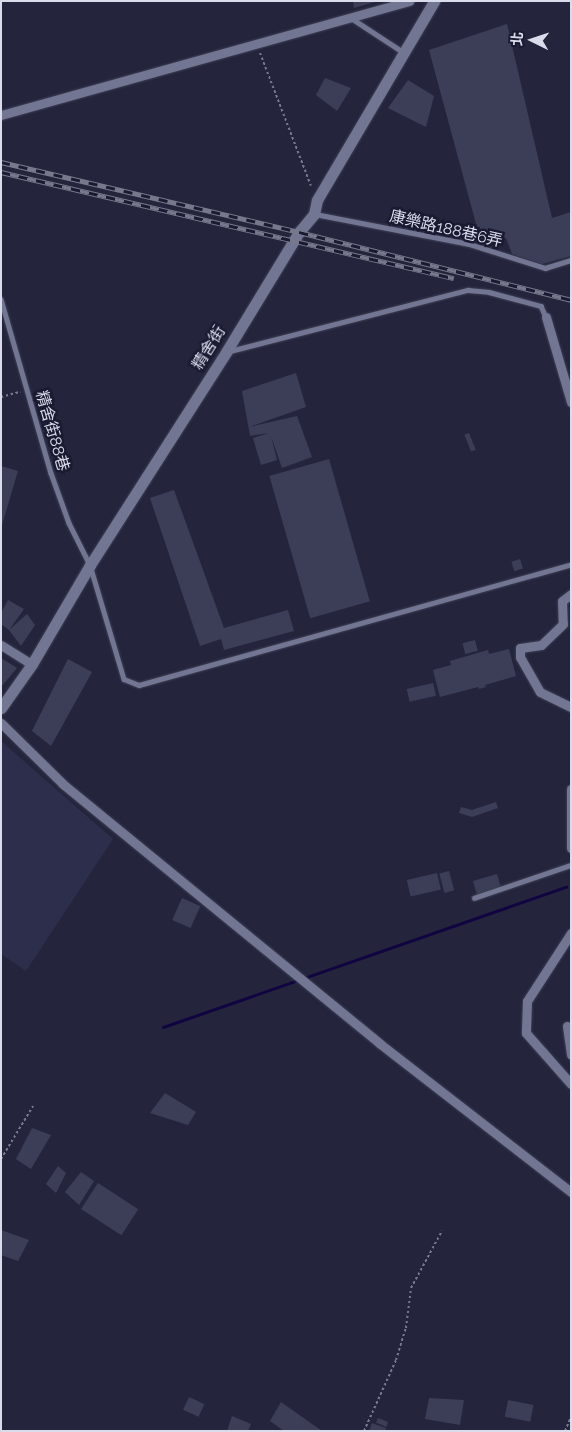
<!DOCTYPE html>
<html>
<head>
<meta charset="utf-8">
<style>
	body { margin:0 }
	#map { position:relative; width:572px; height:1432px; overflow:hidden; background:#24253d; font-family:Raleway,"Noto Sans TC",sans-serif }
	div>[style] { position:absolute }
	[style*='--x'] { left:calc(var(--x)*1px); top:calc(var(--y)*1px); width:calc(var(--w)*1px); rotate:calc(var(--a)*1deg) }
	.built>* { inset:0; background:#2c2e4c }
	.stream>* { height:3px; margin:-1.5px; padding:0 1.5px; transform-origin:1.5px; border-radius:1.5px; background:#100441 }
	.building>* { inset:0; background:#3c3e58; transform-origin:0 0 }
	.path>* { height:2px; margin-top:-1px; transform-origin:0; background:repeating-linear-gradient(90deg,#78798e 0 2.5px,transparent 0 5px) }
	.roads { filter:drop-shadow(0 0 1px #3e3f54) drop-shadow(0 0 1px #3e3f54) }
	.service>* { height:4.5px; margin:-2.25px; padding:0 2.25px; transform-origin:2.25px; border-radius:2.25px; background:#737693 }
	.minor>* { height:9px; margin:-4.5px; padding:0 4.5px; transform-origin:4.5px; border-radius:4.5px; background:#737693 }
	.tertiary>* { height:11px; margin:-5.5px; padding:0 5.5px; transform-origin:5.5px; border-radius:5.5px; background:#737693 }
	.rail>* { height:5px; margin-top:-2.5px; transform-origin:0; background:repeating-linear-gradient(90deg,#1a1b33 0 9px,#77788c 0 18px); box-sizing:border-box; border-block:1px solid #77788c }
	span { translate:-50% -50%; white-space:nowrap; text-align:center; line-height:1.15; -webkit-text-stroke:5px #1a1b33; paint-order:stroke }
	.street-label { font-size:16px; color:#dadcec }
	.frame { position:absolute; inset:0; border:2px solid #dadcec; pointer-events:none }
	.north { position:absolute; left:507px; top:15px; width:50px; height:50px; -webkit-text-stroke:4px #1a1b33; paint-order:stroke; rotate:274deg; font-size:14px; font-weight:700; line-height:20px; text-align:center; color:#dadcec }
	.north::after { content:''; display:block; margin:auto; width:18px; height:22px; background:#dadcec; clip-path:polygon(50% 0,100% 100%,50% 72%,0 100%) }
</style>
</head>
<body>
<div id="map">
	<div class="built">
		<div style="clip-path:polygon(1px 741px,113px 839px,26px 971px,1px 954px)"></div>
	</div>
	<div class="stream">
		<div style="--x:163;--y:1027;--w:427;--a:-19.2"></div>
	</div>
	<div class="building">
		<div style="clip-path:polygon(353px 1px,375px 1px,375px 2px,354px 8px)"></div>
		<div style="clip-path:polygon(507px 24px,552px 218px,571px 212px,571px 256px,542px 264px,512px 254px,506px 238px,482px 246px,429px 50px)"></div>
		<div style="clip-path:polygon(325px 78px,351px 88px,337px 111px,316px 95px)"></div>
		<div style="clip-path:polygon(408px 80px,434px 96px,426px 127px,388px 108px)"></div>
		<div style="clip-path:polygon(296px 373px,306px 407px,249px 427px,297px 416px,312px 457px,282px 468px,271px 436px,277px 460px,261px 465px,253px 438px,269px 433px,250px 436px,242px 391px)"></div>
		<div style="left:469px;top:433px;width:18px;height:5px;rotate:68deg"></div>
		<div style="left:329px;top:459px;width:148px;height:62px;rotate:74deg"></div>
		<div style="clip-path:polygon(1px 466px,18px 471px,2px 525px,1px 525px)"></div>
		<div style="clip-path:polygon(174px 490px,224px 628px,288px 610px,294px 631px,224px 650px,221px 639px,200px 646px,150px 498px)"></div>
		<div style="left:520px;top:559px;width:10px;height:9px;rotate:73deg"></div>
		<div style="clip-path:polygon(8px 600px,24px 609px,9px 630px,27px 614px,35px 625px,21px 646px,9px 630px,1px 624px,1px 613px)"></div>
		<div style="left:475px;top:640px;width:11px;height:13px;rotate:75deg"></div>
		<div style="clip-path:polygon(509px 649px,516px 676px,485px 685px,486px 687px,479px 689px,478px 687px,440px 697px,433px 670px,451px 665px,450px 661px,488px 650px,489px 654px)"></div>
		<div style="clip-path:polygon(1px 658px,17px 668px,1px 687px)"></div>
		<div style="clip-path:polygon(68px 659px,92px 672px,51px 746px,32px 731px)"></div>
		<div style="left:433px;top:683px;width:13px;height:27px;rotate:77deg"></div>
		<div style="clip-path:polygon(496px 802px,498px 808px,472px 817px,459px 813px,461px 807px,472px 810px)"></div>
		<div style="left:449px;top:871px;width:20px;height:10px;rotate:75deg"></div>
		<div style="left:437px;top:873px;width:17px;height:31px;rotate:77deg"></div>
		<div style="left:497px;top:874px;width:15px;height:25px;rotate:74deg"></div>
		<div style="left:182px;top:898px;width:20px;height:24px;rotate:24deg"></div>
		<div style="clip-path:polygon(165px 1093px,196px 1112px,188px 1125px,150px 1113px)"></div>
		<div style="clip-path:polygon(32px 1128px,51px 1135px,31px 1169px,16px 1159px)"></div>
		<div style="clip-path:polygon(58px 1166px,66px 1173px,56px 1193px,46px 1184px)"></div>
		<div style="clip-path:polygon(81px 1172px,94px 1181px,79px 1205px,65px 1192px)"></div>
		<div style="left:98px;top:1183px;width:48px;height:31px;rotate:33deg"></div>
		<div style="clip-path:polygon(1px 1230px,29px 1240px,18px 1261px,1px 1255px)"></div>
		<div style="left:189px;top:1397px;width:17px;height:14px;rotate:25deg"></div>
		<div style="clip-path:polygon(429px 1398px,464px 1400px,460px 1425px,425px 1419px)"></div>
		<div style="left:508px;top:1400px;width:26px;height:17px;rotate:11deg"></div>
		<div style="clip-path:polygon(281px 1402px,322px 1431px,284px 1431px,270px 1421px)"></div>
		<div style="clip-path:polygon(232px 1416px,251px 1424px,248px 1431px,227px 1431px)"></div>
		<div style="left:378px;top:1418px;width:11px;height:5px;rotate:22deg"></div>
		<div style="clip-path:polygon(372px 1423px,386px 1428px,385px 1431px,369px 1431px)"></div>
	</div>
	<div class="path">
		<div style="--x:260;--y:53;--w:142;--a:69"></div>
		<div style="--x:1;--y:397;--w:20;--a:-15"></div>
		<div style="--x:1;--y:1159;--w:62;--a:-58.9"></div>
		<div style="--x:364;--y:1431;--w:78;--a:-65.7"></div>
		<div style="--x:396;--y:1360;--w:34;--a:-73"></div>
		<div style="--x:406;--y:1328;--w:40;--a:-82.9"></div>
		<div style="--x:411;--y:1288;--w:65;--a:-61.5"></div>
		<div style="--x:565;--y:1431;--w:15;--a:-67"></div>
	</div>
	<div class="roads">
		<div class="service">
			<div style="--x:351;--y:18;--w:62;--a:33.2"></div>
			<div style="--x:315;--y:214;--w:157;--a:11"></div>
			<div style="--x:469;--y:244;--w:80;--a:17.5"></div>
			<div style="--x:545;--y:268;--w:27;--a:-17"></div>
			<div style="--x:1;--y:299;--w:181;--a:74"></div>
			<div style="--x:51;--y:473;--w:53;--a:70.2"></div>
			<div style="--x:69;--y:523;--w:47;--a:63.4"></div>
			<div style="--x:90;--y:565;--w:119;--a:73.4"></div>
			<div style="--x:124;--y:679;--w:16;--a:22"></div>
			<div style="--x:139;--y:685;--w:449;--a:-15.6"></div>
			<div style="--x:230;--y:351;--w:246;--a:-14.4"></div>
			<div style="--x:468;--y:290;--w:21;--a:5"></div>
			<div style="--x:489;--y:292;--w:54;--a:15.1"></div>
			<div style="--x:541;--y:306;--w:12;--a:66"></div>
			<div style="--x:474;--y:898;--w:102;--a:-18.8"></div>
		</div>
		<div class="minor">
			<div style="--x:1;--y:115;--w:424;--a:-15.6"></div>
			<div style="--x:546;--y:317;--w:89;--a:73.6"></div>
			<div style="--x:571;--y:594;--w:11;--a:142"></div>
			<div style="--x:562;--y:601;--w:23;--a:88"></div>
			<div style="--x:563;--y:624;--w:30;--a:136"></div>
			<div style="--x:541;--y:645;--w:21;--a:172"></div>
			<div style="--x:520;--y:648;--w:9;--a:90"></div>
			<div style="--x:520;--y:657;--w:40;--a:60.3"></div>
			<div style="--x:540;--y:692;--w:34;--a:26"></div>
			<div style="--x:1;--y:645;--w:36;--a:32"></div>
			<div style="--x:1;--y:723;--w:87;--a:44.5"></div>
			<div style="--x:63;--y:784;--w:409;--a:39.3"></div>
			<div style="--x:379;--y:1043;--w:243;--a:37.8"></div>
			<div style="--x:571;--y:789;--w:59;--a:90"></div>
			<div style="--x:571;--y:933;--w:81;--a:122.9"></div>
			<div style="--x:527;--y:1001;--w:32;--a:92"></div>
			<div style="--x:526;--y:1033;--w:68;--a:48.6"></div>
			<div style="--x:567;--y:1026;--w:29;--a:82"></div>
		</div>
		<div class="tertiary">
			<div style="--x:1;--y:708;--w:54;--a:-54.8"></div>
			<div style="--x:32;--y:664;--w:115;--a:-59.6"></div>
			<div style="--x:90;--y:565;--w:253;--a:-57.4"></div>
			<div style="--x:226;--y:352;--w:140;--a:-58.7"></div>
			<div style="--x:299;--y:232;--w:23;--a:-50"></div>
			<div style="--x:314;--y:214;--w:14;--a:-78"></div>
			<div style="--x:317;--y:200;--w:231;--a:-59.5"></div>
		</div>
	</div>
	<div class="rail">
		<div style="--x:1;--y:162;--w:306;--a:13.2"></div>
		<div style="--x:299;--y:232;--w:280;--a:14"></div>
		<div style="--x:1;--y:172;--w:465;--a:13.2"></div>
	</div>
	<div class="street-label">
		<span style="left:446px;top:229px;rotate:13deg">康樂路188巷6弄</span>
		<span style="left:209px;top:348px;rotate:-58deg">精舍街</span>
		<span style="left:52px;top:431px;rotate:74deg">精舍街88巷</span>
	</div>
	<div class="frame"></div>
	<div class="north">北</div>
</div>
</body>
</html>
